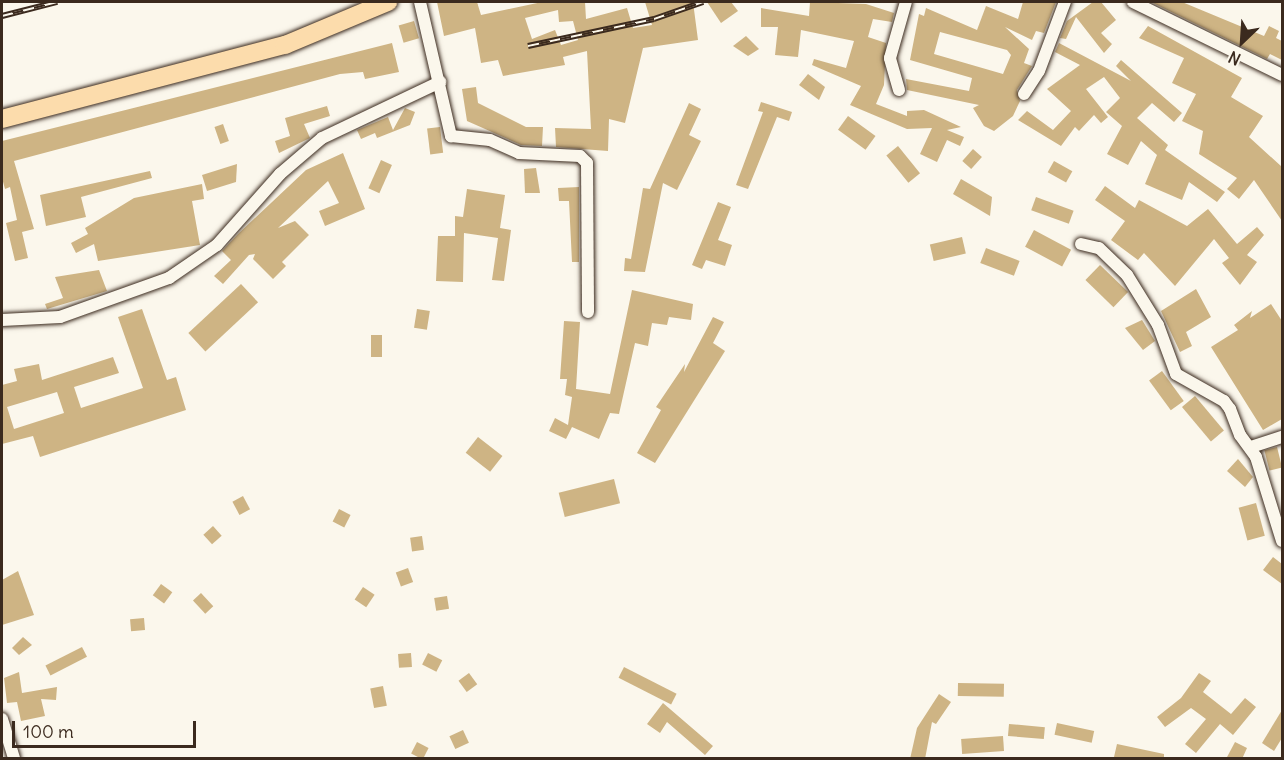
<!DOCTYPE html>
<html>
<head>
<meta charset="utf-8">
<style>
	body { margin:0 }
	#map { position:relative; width:1284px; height:760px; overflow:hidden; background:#fbf7ec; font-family:Delius,sans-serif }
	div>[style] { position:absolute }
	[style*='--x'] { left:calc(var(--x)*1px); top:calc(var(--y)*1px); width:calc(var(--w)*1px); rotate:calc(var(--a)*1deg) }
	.building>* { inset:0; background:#ceb484; transform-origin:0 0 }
	.roads { filter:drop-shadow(0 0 2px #3b2a1e) drop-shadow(0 0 2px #3b2a1e) }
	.minor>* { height:12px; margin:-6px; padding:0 6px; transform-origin:6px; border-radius:6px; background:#fbf7ec }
	.primary>* { height:18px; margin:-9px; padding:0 9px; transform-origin:9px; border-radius:9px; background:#fcdcac }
	.rail>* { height:6px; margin-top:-3px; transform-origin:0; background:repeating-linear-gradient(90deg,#fbf7ec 0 11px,#3b2a1e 0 22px); box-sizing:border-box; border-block:2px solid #3b2a1e }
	span { translate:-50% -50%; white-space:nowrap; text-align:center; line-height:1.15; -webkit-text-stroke:4.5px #fbf7ec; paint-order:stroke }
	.frame { position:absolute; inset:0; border:3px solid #3b2a1e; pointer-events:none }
	.north { position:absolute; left:1212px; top:12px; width:60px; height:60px; -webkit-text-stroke:4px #fbf7ec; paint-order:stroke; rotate:205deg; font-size:16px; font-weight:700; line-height:24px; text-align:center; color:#3b2a1e }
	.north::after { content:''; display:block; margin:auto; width:21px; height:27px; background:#3b2a1e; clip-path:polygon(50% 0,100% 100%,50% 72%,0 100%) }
	.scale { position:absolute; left:12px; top:721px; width:184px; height:27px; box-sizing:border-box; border:3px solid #3b2a1e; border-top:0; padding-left:8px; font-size:18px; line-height:21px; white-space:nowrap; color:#3b2a1e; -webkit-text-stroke:4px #fbf7ec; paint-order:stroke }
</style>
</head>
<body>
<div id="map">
	<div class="building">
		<div style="clip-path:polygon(evenodd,437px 2px,477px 2px,481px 15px,542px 2px,585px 2px,586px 19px,627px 8px,633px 28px,652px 25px,645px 2px,693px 2px,698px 40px,643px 48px,625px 123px,609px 119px,608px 151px,556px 147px,555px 128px,591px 129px,587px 51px,563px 57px,565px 65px,503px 76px,498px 60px,481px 63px,475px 28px,444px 36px,437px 2px,558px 10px,559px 22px,573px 21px,578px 40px,561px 45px,555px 30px,532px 39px,525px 18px,558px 10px)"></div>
		<div style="clip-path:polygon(707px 2px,731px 2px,738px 11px,721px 23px)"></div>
		<div style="clip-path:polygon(810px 2px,866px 4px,894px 13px,892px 22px,873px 19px,868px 37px,886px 43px,884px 85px,876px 104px,907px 116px,907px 111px,924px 110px,961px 127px,947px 130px,964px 137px,960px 146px,947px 140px,937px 162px,920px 154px,932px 128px,907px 129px,850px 105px,861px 86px,812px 65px,814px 59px,846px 68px,854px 41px,801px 30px,798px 57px,775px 55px,778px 27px,761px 27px,761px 8px,809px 16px)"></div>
		<div style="clip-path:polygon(evenodd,1023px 2px,1056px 2px,1044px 33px,1036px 31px,1032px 40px,1005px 27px,1029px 49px,1024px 63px,1032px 66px,1017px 90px,1020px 101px,1013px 116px,994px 131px,984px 126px,973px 108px,979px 105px,907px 90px,906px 79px,969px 91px,972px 78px,910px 60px,919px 14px,924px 16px,926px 8px,977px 30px,986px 6px,1018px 19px,1023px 2px,940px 32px,1007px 50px,1011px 55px,1003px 74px,934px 54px,940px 32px)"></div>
		<div style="clip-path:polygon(1093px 2px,1101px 2px,1116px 20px,1101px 33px,1112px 44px,1104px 53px,1076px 17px,1066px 39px,1060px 38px,1067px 21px)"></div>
		<div style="clip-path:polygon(1151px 2px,1182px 2px,1264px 36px,1269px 26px,1279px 31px,1276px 38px,1282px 41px,1282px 60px,1270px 54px,1267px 59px)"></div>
		<div style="left:414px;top:21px;width:18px;height:16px;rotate:74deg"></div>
		<div style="clip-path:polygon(1148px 26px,1242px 78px,1231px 97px,1263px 116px,1249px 137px,1282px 167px,1282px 221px,1254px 180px,1239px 199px,1227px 189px,1237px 178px,1199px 154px,1203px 131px,1182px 121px,1196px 94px,1172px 83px,1184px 58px,1139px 38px)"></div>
		<div style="clip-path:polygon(746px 36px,759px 49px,748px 56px,733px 46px)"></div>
		<div style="clip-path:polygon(392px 43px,399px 72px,365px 79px,363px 72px,340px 74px,14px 161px,34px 229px,22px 232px,28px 258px,15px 261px,6px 223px,17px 220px,10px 187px,5px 189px,2px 178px,2px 141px)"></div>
		<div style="clip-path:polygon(1059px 43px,1131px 81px,1116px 66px,1121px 60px,1182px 113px,1174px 122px,1152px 103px,1137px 118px,1168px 145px,1165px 150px,1225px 192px,1217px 202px,1189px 182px,1182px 200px,1145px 184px,1157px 155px,1141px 141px,1128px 165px,1107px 154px,1122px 126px,1106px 112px,1120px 98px,1104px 77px,1086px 89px,1108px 117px,1101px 123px,1094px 115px,1079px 131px,1075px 127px,1061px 146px,1018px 120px,1027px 111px,1053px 130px,1071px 111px,1047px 89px,1080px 65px,1055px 52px)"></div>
		<div style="clip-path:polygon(808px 74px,825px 87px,819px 100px,799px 85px)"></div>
		<div style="clip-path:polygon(476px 87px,478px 103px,526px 127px,543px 127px,542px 146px,521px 145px,467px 121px,462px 89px)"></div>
		<div style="clip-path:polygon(761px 102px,792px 112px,789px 121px,777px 117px,748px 189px,736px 185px,763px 112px,758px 111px)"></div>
		<div style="clip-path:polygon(689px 103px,701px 109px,689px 135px,701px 141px,677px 190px,663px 183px,645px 272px,624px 271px,625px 258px,631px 259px,643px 188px,650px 189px)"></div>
		<div style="clip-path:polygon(327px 106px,330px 116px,304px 124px,310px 138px,279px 153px,275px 141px,290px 136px,285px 118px)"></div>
		<div style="clip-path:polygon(405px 108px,415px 112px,410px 125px,377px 138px,375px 133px,361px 139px,357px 130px,388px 117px,393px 130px)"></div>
		<div style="left:848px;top:116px;width:34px;height:17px;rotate:36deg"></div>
		<div style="left:223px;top:124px;width:18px;height:9px;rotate:71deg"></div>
		<div style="left:440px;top:127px;width:26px;height:13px;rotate:83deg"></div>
		<div style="left:898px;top:146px;width:35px;height:15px;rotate:51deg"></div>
		<div style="left:973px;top:149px;width:12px;height:16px;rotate:42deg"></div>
		<div style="clip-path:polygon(343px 153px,365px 209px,325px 226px,319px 211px,339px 203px,328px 181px,278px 228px,295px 221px,309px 235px,282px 262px,286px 266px,273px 279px,253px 259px,255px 254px,249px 255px,223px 284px,214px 276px,231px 260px,222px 251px,238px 234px,306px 170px)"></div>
		<div style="left:381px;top:160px;width:12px;height:31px;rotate:24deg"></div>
		<div style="left:1054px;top:161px;width:21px;height:13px;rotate:29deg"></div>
		<div style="clip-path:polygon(237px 164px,236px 182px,207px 191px,202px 175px)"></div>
		<div style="clip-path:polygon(536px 168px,540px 193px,525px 193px,524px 169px)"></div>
		<div style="clip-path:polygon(150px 171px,152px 178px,81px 197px,86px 217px,46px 226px,40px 195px)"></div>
		<div style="clip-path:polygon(961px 179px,992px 197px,990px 216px,953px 194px)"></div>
		<div style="clip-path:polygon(202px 184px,204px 199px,192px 201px,200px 245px,98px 261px,94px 244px,76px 253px,71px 243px,88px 234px,85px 228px,134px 198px)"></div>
		<div style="clip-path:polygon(1105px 186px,1135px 208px,1139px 200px,1187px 226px,1208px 209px,1237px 244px,1257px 227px,1264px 235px,1247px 255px,1257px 262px,1240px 285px,1222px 263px,1229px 258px,1214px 239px,1175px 286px,1144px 253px,1138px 260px,1111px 240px,1125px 221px,1095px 200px)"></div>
		<div style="clip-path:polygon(579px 187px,579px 262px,572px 262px,569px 201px,559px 201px,558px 188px)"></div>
		<div style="clip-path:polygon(467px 189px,505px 195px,500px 228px,511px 230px,504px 281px,492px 280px,498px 238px,464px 233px,463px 282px,436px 281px,438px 236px,455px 236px,455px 216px,463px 217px)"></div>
		<div style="left:1036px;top:197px;width:40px;height:14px;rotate:20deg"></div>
		<div style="clip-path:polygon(718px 202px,731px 207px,718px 240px,732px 245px,725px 266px,706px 260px,702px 269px,692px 265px)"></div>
		<div style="left:1034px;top:230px;width:42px;height:19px;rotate:28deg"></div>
		<div style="left:962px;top:237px;width:17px;height:33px;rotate:77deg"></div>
		<div style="left:986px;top:248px;width:36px;height:16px;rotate:21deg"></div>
		<div style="left:1100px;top:265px;width:39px;height:21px;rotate:44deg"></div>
		<div style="clip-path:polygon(99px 270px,107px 291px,47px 309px,45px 304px,63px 298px,55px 277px)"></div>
		<div style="left:241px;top:284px;width:25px;height:72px;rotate:47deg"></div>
		<div style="clip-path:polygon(1196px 289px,1211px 317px,1186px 332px,1192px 346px,1180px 352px,1161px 311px)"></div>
		<div style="clip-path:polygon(632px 290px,693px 304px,691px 320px,669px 317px,667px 325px,652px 323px,648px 346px,635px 343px,619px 414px,610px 413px,599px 439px,572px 427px,566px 439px,549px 431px,555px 418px,568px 425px,572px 397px,565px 395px,567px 379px,560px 379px,564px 321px,580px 322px,576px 389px,610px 394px)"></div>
		<div style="clip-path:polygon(1271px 304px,1282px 321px,1282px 419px,1263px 430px,1211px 347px,1238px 330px,1234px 325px,1252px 311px,1250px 318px)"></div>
		<div style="clip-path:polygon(evenodd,142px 309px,167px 380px,176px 377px,186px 410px,40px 457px,33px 436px,2px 444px,2px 385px,17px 381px,14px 369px,39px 364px,42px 380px,113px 357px,119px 373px,74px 387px,81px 408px,143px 388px,118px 317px,142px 309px,57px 392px,64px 413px,14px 429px,7px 407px,57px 392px)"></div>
		<div style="left:417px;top:309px;width:13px;height:19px;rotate:9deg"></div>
		<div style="clip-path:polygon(713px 317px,724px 322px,713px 343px,725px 351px,655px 463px,637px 453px,661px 410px,656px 407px,685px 364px,684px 372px)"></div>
		<div style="clip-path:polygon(1142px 320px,1155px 341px,1143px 350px,1125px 328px)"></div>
		<div style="left:371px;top:335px;width:11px;height:22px"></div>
		<div style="left:1162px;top:371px;width:37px;height:16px;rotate:54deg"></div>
		<div style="left:1195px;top:396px;width:45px;height:17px;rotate:50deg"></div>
		<div style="left:478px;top:437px;width:31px;height:20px;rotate:38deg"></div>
		<div style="left:1277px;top:447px;width:21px;height:13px;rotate:76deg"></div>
		<div style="clip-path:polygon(1238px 459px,1253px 477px,1245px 487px,1227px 471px)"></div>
		<div style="left:614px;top:479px;width:25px;height:57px;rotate:76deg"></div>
		<div style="left:243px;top:496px;width:15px;height:12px;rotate:62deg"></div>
		<div style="left:1256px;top:503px;width:34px;height:18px;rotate:75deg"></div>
		<div style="left:339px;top:509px;width:13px;height:14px;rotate:27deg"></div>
		<div style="left:213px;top:526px;width:13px;height:13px;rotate:48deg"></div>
		<div style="left:422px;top:536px;width:14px;height:12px;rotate:82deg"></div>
		<div style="clip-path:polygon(1273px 557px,1282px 564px,1282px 584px,1263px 570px)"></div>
		<div style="left:408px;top:568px;width:15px;height:13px;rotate:70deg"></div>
		<div style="clip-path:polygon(18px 571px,34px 615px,2px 625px,2px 580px)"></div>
		<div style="left:161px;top:584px;width:14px;height:14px;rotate:36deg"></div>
		<div style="left:363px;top:587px;width:14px;height:15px;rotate:34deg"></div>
		<div style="left:201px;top:593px;width:18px;height:11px;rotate:47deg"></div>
		<div style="left:447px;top:596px;width:13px;height:13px;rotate:81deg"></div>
		<div style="left:144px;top:618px;width:12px;height:14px;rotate:85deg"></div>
		<div style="clip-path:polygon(23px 637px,32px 645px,19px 655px,12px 648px)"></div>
		<div style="left:82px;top:647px;width:11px;height:41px;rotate:63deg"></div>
		<div style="left:411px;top:653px;width:14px;height:13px;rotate:86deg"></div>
		<div style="left:428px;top:653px;width:16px;height:13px;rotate:27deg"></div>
		<div style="left:624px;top:667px;width:59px;height:12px;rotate:27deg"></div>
		<div style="clip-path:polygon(19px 672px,22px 693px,57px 687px,56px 700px,41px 699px,45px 716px,21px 721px,17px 702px,7px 703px,4px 678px)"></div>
		<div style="left:469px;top:673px;width:14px;height:13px;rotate:54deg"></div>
		<div style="clip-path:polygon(1199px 673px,1211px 681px,1203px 692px,1231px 714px,1245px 698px,1256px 707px,1233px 735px,1220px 724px,1196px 753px,1185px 744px,1206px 719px,1191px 708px,1165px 727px,1157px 717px,1181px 698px)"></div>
		<div style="left:958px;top:683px;width:46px;height:13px;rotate:1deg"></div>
		<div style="left:383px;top:686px;width:20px;height:13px;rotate:79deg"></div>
		<div style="clip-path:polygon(939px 694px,951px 702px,936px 724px,932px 722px,925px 759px,910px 759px,917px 728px)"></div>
		<div style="clip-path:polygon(663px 703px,713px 746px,705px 755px,667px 722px,660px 733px,647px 724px)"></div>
		<div style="clip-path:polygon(1282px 710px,1282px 738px,1274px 751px,1262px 743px)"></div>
		<div style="left:1057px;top:723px;width:38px;height:12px;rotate:12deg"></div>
		<div style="left:1009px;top:724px;width:36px;height:12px;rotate:5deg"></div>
		<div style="left:463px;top:730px;width:14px;height:15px;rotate:65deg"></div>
		<div style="left:1003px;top:736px;width:15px;height:42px;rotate:86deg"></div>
		<div style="left:417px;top:742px;width:13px;height:13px;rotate:27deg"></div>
		<div style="clip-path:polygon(1235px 742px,1247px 748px,1242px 759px,1226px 759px)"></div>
		<div style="clip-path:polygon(1117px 744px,1164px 754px,1164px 759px,1114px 757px)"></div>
	</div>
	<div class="roads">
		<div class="minor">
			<div style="--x:420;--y:2;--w:138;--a:77"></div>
			<div style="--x:451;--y:136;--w:39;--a:6"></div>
			<div style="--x:490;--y:140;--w:32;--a:24"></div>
			<div style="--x:519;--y:153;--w:61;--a:2.8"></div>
			<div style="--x:580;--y:156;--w:10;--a:45"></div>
			<div style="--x:587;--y:163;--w:149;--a:89.6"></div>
			<div style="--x:1133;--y:2;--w:166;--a:26.1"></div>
			<div style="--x:899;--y:90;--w:33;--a:-106"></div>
			<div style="--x:890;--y:58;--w:58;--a:-74.1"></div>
			<div style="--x:1024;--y:94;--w:27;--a:-57"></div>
			<div style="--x:1039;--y:71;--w:74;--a:-69.4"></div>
			<div style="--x:1081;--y:244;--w:18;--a:13"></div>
			<div style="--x:1099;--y:248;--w:39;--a:44"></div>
			<div style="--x:1127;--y:275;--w:59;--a:58.2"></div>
			<div style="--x:1158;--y:325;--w:52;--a:69.8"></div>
			<div style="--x:1176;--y:374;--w:55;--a:29.4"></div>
			<div style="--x:1224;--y:401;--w:10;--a:53"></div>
			<div style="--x:1230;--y:409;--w:28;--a:69"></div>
			<div style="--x:1240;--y:435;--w:27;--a:54"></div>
			<div style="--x:1256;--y:457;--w:88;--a:72.8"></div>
			<div style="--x:2;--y:320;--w:58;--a:-3"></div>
			<div style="--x:60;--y:317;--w:116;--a:-19.7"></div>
			<div style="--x:169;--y:278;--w:58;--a:-34.5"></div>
			<div style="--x:217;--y:245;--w:95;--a:-48.4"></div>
			<div style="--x:280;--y:174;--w:55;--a:-40.6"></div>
			<div style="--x:322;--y:138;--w:131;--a:-25.4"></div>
			<div style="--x:1251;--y:447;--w:33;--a:-18"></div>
			<div style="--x:2;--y:719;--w:41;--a:72.9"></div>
		</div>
		<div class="primary">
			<div style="--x:2;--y:119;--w:293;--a:-14.7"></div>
			<div style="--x:285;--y:45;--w:112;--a:-22.7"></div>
		</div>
	</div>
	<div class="rail">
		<div style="--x:2;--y:16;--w:57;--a:-14.3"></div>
		<div style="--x:528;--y:46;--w:129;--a:-12.1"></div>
		<div style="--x:654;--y:19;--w:52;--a:-19.1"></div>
	</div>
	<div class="frame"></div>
	<div class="north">N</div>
	<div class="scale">100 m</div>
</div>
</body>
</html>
